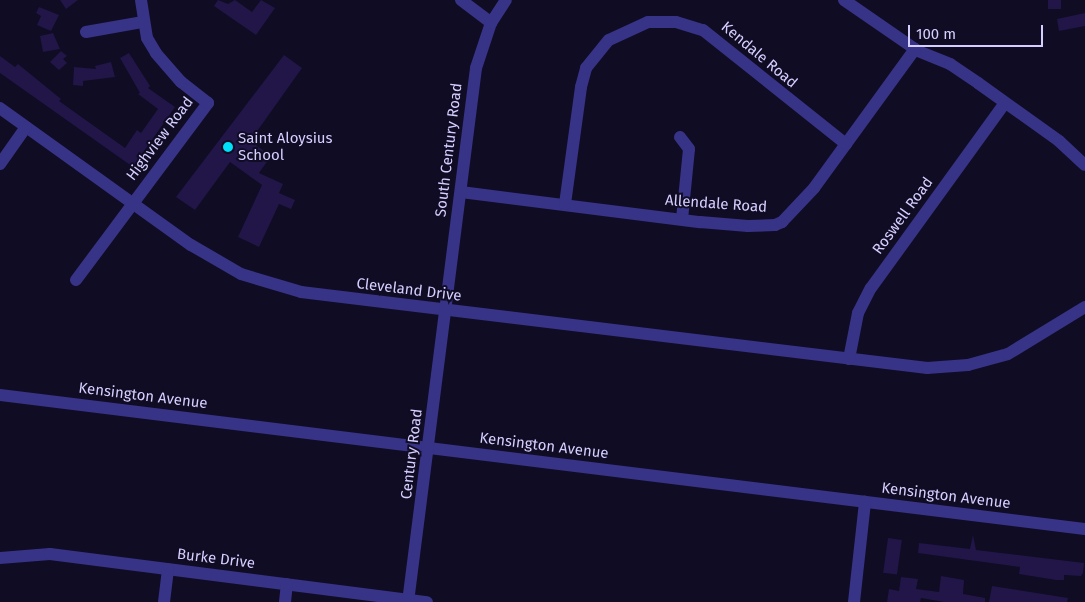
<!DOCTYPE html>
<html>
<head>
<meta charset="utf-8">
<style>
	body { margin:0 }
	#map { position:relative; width:1085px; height:602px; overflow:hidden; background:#100c24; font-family:"Fira Sans",sans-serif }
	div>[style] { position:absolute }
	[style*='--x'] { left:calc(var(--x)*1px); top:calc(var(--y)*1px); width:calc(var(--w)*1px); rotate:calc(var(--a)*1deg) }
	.building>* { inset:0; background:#211647; transform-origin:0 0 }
	.minor>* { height:12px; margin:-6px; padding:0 6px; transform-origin:6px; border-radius:6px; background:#373387 }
	.dots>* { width:14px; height:14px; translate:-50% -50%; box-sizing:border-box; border:2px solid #100c24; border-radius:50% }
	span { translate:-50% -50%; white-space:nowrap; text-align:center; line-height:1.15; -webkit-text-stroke:4px #100c24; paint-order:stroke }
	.street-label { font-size:15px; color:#d5cfff }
	.poi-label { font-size:15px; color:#d5cfff }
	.left { translate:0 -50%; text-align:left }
	.scale { position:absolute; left:908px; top:25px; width:135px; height:22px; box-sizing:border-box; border:2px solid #d5cfff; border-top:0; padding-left:6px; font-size:15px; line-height:18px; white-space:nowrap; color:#d5cfff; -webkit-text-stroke:4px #100c24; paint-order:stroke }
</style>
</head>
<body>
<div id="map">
	<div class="building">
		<div style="clip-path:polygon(60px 0,78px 0,66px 9px)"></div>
		<div style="clip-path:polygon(218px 0,228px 4px,235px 0,252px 12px,261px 0,275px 8px,256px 35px,214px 6px)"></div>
		<div style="left:1048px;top:0;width:13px;height:9px"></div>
		<div style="clip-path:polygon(39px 7px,59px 15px,51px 31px,37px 25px,41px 16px,36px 13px)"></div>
		<div style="clip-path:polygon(1085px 13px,1085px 26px,1059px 31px,1057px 19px)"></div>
		<div style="clip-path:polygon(53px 33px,60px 49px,43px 52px,40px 36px)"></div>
		<div style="clip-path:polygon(61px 51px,67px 56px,63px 59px,67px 63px,59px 70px,50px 62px)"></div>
		<div style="clip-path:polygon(129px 53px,150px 86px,148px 88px,175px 107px,133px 167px,0 73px,0 56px,15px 67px,18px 64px,61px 99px,59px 101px,125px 148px,137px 130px,141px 133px,158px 109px,138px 94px,140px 93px,120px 58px)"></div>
		<div style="clip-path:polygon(284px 55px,302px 68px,250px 141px,271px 156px,259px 173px,283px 184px,279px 193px,295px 200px,291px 209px,279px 204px,259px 247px,238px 237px,262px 185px,230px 162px,195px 210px,176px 197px)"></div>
		<div style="clip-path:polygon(111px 62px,115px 77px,83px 81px,83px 86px,73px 85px,74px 67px,96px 69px,95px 66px)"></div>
		<div style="clip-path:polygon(973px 535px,976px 550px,1084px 563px,1083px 573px,1081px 576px,1064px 575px,1064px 580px,1056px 580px,1019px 574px,1020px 567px,918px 553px,919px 543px,970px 549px)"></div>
		<div style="left:888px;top:538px;width:14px;height:35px;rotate:8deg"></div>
		<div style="clip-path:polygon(941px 576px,964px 580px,963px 594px,985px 598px,985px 602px,944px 602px,921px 598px,920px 602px,887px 602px,889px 589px,899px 591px,901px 577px,918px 579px,916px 589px,939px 592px)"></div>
		<div style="clip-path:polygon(992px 586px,1068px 598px,1067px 602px,989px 602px)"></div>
	</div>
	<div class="minor">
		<div style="--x:461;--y:0;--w:38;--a:37"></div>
		<div style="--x:844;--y:0;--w:90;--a:34.6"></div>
		<div style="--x:918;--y:51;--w:35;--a:22"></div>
		<div style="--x:950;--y:64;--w:34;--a:34"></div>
		<div style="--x:978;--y:83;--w:100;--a:35.6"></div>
		<div style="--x:1059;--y:141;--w:35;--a:43"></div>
		<div style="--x:86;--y:32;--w:58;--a:-10"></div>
		<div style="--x:0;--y:108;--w:235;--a:35.7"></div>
		<div style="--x:191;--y:245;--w:58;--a:30.1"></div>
		<div style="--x:241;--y:274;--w:63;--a:16.7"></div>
		<div style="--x:301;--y:292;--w:631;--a:6.92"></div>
		<div style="--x:927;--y:368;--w:41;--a:-4.2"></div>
		<div style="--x:968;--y:365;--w:41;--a:-15.4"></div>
		<div style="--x:1008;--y:354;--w:90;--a:-31.4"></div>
		<div style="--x:680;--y:137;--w:15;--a:53"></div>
		<div style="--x:689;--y:149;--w:70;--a:95.7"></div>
		<div style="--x:0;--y:164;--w:45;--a:-54.9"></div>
		<div style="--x:461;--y:192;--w:241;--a:7.2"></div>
		<div style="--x:700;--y:222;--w:48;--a:4.8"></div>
		<div style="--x:748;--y:226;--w:27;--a:-2"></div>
		<div style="--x:775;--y:225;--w:8;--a:-23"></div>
		<div style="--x:782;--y:222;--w:47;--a:-46.7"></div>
		<div style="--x:814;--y:188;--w:172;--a:-54"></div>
		<div style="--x:565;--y:204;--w:118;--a:-82.2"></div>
		<div style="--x:581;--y:87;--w:20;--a:-75"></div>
		<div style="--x:586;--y:68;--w:36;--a:-51"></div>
		<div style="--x:609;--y:40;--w:43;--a:-24.8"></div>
		<div style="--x:648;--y:22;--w:28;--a:0"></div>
		<div style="--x:676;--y:22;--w:28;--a:17"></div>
		<div style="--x:703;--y:30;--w:183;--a:38.6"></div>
		<div style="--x:76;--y:280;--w:221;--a:-53.3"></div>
		<div style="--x:208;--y:103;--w:34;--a:-142"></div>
		<div style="--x:181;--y:82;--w:38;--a:-131"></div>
		<div style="--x:156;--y:53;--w:17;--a:-121"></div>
		<div style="--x:147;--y:38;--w:38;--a:-99"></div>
		<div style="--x:849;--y:359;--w:47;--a:-78.9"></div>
		<div style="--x:858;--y:313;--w:28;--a:-63"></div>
		<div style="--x:871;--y:288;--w:228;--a:-54.1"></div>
		<div style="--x:0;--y:395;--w:1093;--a:7.04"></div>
		<div style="--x:0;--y:558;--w:50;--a:-4.6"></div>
		<div style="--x:50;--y:554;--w:380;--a:7.3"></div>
		<div style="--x:164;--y:602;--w:33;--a:-83"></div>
		<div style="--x:285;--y:602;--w:18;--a:-84"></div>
		<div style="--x:408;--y:602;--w:538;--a:-82.74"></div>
		<div style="--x:476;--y:68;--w:47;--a:-71.6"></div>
		<div style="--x:491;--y:23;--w:27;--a:-57"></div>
		<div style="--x:854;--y:602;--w:101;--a:-83.7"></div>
	</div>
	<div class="dots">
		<div style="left:228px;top:147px;background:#00dffa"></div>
	</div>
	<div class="street-label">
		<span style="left:759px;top:55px;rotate:40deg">Kendale Road</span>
		<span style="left:160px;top:139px;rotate:-53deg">Highview Road</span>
		<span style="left:449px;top:150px;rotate:-83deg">South Century Road</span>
		<span style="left:716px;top:204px;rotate:4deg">Allendale Road</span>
		<span style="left:903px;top:216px;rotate:-54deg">Roswell Road</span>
		<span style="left:409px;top:290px;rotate:7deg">Cleveland Drive</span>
		<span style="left:143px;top:396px;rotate:7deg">Kensington Avenue</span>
		<span style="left:544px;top:446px;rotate:7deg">Kensington Avenue</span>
		<span style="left:412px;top:454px;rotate:-83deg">Century Road</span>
		<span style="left:946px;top:496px;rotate:7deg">Kensington Avenue</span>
		<span style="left:216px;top:559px;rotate:7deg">Burke Drive</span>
	</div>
	<div class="poi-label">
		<span class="left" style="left:238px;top:147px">Saint Aloysius<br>School</span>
	</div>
	<div class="scale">100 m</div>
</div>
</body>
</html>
